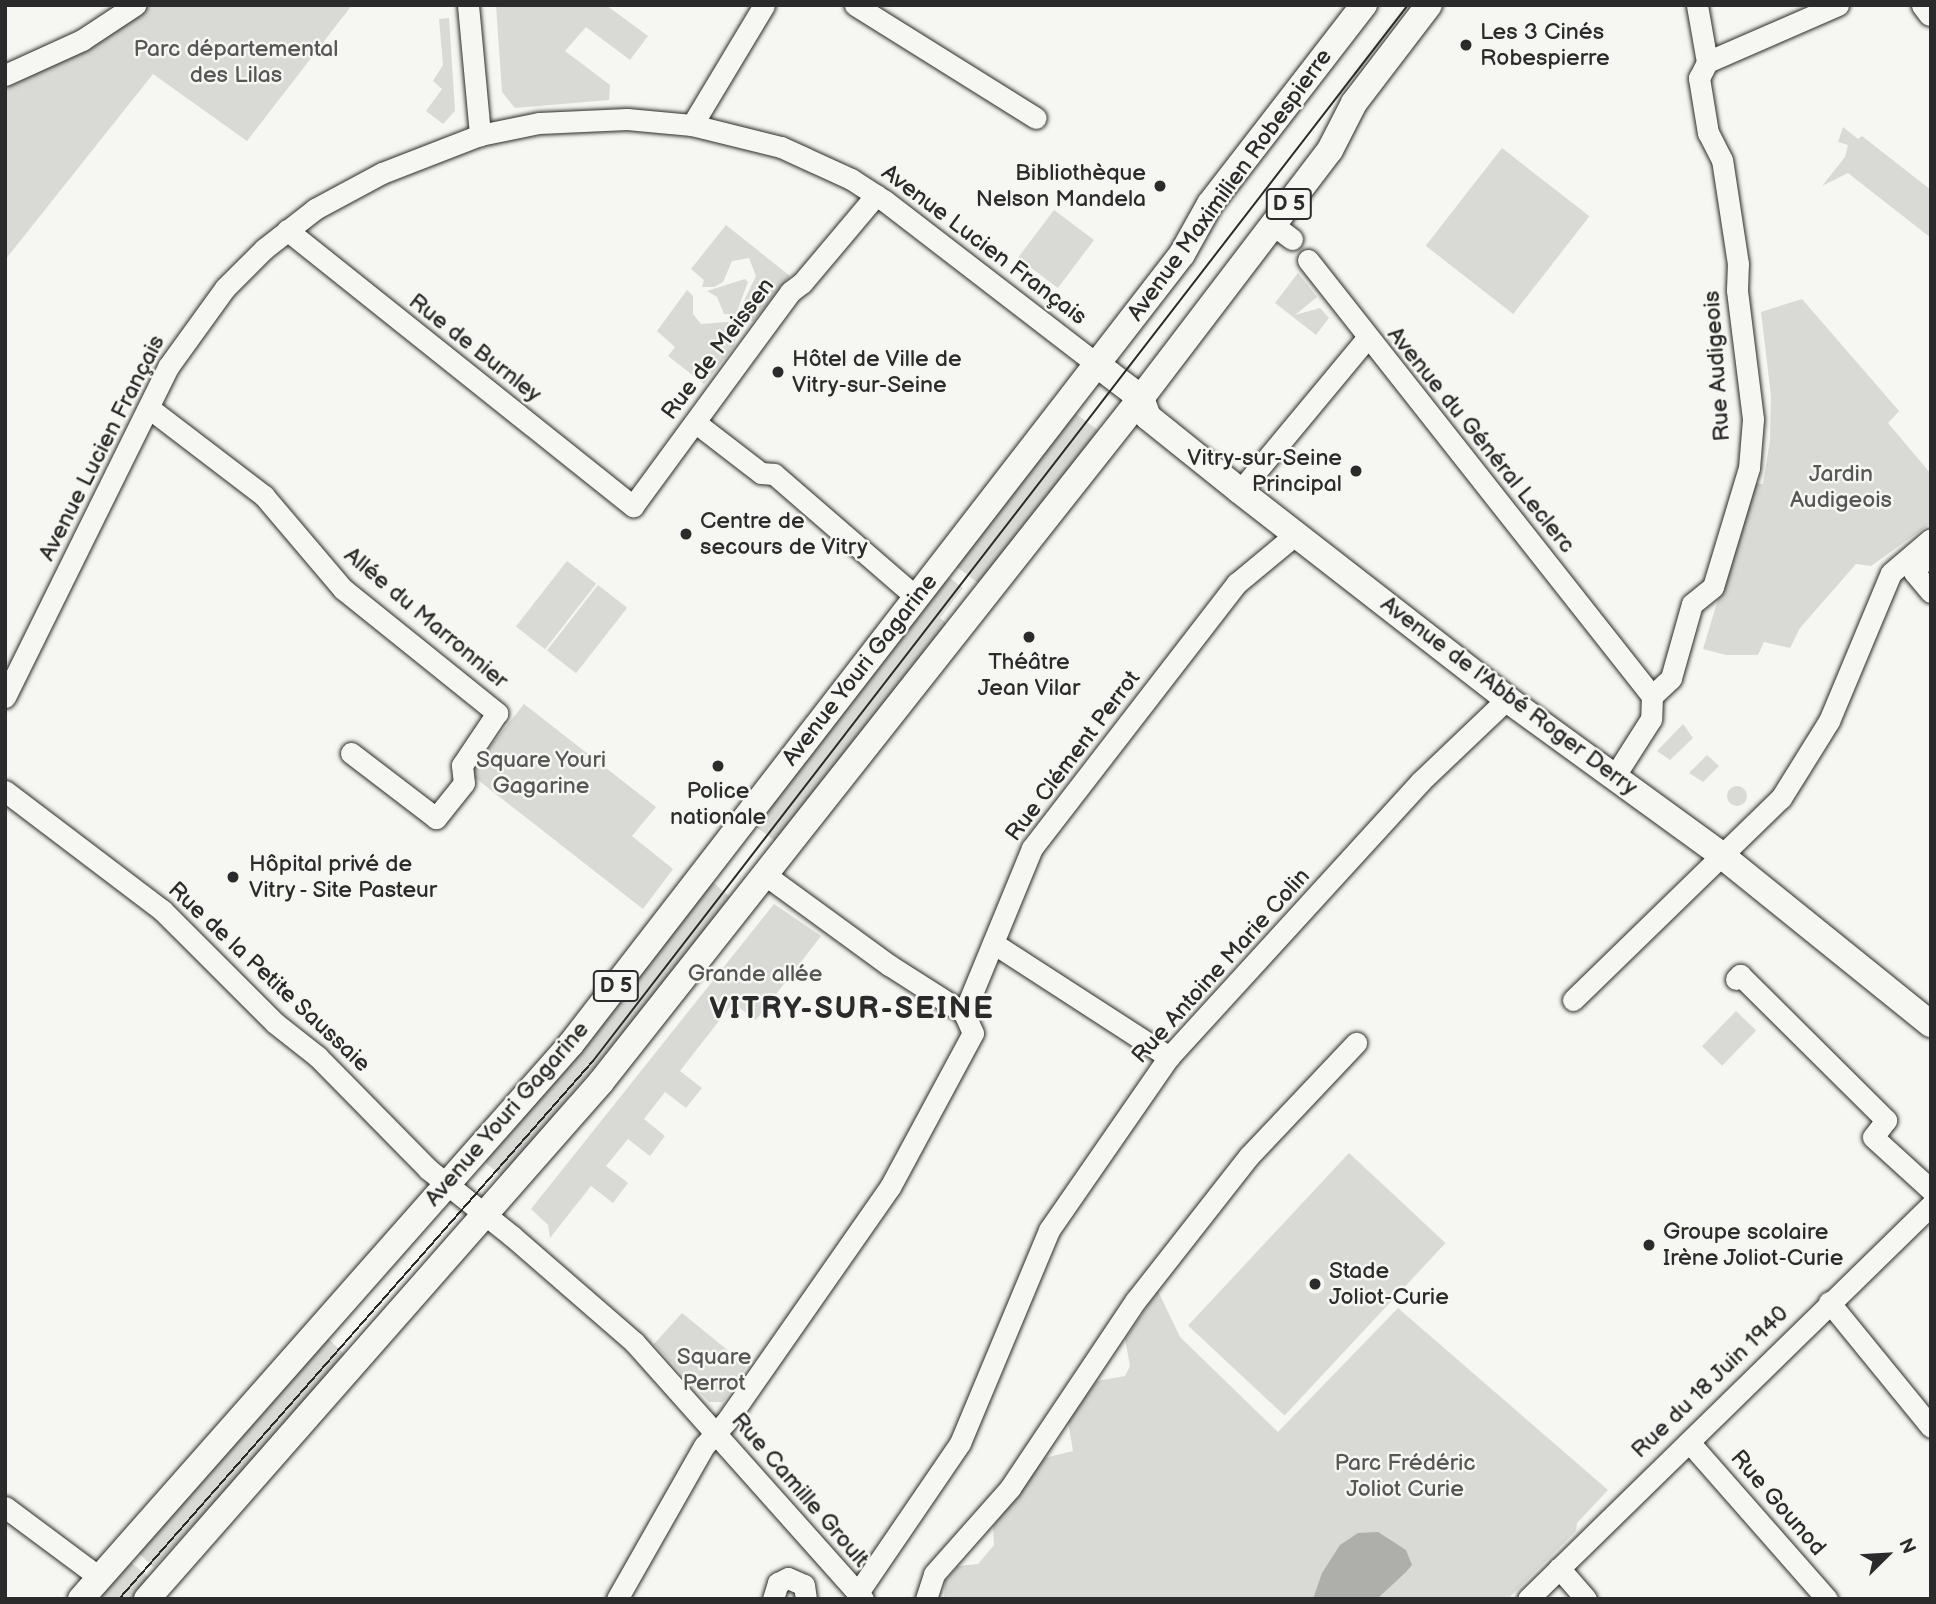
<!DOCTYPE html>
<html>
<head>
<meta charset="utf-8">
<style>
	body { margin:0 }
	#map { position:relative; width:1936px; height:1604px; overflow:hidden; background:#f6f6f2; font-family:"Balsamiq Sans",sans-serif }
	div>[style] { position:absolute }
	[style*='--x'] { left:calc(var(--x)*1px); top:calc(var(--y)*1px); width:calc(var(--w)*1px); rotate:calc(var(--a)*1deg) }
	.green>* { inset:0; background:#d9d9d5; transform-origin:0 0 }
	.round { border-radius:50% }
	.water>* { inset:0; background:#aeaeab }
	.roads { filter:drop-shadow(0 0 2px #2b2b2b) drop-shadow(0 0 2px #2b2b2b) }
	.minor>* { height:21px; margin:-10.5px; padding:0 10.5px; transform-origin:10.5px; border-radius:10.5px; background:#f6f6f2 }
	.major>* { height:26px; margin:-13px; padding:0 13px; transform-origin:13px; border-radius:13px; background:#f6f6f2 }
	.tram>* { height:2px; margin:-1px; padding:0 1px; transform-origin:1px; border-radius:1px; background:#2b2b2b }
	.dots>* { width:19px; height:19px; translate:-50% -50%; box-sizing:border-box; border:4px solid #f6f6f2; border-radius:50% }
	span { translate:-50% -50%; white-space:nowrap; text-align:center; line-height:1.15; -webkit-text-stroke:5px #f6f6f2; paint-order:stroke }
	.shield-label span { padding:2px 5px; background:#f6f6f2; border:2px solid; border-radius:5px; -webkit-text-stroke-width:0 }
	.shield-label { font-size:21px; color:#2b2b2b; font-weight:700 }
	.poi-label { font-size:23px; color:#2b2b2b }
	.left { translate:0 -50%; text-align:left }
	.right { translate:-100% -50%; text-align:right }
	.park-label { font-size:23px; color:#565656 }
	.street-label { font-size:23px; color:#2b2b2b }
	.district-label { font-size:30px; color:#2b2b2b; font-weight:700; letter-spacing:2px }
	.frame { position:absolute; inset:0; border:7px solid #2b2b2b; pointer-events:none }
	.north { position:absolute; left:1852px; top:1520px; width:70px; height:70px; -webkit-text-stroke:5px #f6f6f2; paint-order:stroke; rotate:66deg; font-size:19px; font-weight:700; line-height:28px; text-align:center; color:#2b2b2b }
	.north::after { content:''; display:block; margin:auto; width:24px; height:32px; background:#2b2b2b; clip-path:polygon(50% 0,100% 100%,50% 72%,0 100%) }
</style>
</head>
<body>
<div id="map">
	<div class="green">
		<div style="clip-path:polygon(150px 5px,352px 5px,247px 141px,153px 74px,5px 260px,5px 89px,83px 50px)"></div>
		<div style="clip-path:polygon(496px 5px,606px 5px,648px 36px,630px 60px,586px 27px,565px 51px,610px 85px,609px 100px,515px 108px,502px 92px)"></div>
		<div style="clip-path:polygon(449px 18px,455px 111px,443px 124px,426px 111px,442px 89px,433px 81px,443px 65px,439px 19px)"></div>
		<div style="clip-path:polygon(1843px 127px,1858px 139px,1862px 136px,1931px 190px,1931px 238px,1848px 173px,1822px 186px,1845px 157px,1848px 145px,1838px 142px)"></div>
		<div style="left:1502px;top:148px;width:111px;height:124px;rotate:38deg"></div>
		<div style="left:1054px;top:210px;width:50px;height:60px;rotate:37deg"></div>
		<div style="clip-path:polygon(726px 225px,790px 276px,753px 322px,744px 316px,741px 307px,756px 276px,749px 258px,732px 261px,723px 282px,714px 287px,702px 287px,704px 280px,691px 269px)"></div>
		<div style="clip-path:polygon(1298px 273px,1317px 297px,1295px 315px,1320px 308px,1329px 318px,1316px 335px,1275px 303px)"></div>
		<div style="clip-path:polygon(745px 279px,748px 282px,736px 314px,724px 314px,717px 297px,707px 291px)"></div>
		<div style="clip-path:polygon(687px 290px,693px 296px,693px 314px,701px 324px,728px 322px,737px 331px,734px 347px,704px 384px,668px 356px,675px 347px,657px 331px)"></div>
		<div style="clip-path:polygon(1802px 299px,1899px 411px,1888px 423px,1931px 474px,1931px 523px,1871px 566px,1856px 564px,1800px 628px,1790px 648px,1764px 642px,1758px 655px,1726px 655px,1703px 649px,1753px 483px,1763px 484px,1770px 440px,1771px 396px,1761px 312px)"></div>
		<div style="left:1071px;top:410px;width:38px;height:194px;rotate:37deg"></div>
		<div style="left:567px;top:561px;width:37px;height:83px;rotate:38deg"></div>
		<div style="clip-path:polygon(945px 574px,963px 588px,940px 618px,950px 626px,778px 843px,752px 824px)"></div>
		<div style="left:598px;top:585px;width:37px;height:83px;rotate:38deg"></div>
		<div style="clip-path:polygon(524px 704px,656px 807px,632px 836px,673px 869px,643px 909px,469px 773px)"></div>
		<div style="clip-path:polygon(1683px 724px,1693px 738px,1670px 760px,1657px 751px)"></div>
		<div style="clip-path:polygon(1707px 755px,1719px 766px,1703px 782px,1689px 773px)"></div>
		<div class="round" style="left:1727px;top:786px;width:20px;height:20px"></div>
		<div style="left:709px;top:879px;width:33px;height:361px;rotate:40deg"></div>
		<div style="clip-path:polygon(774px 904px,821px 936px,756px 1020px,733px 1003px,680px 1071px,702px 1088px,686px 1108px,665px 1092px,644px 1119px,665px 1136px,650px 1156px,628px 1139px,606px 1166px,628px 1183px,613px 1203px,591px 1186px,550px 1238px,548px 1225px,531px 1209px)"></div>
		<div style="left:1736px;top:1011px;width:28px;height:49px;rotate:44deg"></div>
		<div style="left:1349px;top:1153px;width:132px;height:236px;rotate:43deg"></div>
		<div style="clip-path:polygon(1158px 1291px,1180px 1337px,1278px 1432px,1398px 1308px,1608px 1490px,1577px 1523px,1576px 1531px,1508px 1599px,944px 1599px,945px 1581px,958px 1566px,978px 1564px,994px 1545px,993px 1526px,1044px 1458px,1073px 1451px,1068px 1422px,1097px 1381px,1125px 1376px,1130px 1366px,1125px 1339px)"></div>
		<div style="clip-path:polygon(682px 1313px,747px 1366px,723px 1402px,709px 1402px,654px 1344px)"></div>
		<div style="left:324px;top:1335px;width:34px;height:286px;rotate:43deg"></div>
		<div style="clip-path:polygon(127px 1559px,152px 1580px,135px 1599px,91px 1599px)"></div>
	</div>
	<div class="water">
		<div style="clip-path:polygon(1378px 1532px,1406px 1550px,1412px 1565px,1406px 1572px,1377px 1599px,1313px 1599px,1322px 1573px,1340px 1545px,1358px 1533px)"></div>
	</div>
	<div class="roads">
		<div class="minor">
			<div style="--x:468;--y:5;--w:131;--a:84.7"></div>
			<div style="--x:855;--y:5;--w:213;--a:32"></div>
			<div style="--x:1707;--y:62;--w:143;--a:-23.5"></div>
			<div style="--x:5;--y:75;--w:85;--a:-24.4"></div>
			<div style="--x:82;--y:40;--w:64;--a:-33.4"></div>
			<div style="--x:692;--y:125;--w:140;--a:-59"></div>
			<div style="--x:287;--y:230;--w:443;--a:38.6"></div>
			<div style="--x:633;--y:506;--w:265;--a:-53.7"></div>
			<div style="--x:790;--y:292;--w:15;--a:-37"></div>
			<div style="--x:802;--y:283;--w:115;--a:-49.9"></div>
			<div style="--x:1280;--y:230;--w:15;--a:37"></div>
			<div style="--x:1308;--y:260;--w:555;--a:51.73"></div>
			<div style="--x:1652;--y:696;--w:23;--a:92"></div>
			<div style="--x:1651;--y:719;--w:69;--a:122.5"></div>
			<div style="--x:149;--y:408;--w:145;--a:37.4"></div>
			<div style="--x:264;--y:496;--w:122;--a:49.7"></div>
			<div style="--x:343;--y:589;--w:198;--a:38.8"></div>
			<div style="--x:497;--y:713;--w:63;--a:123.9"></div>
			<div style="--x:462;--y:765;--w:18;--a:84"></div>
			<div style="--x:464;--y:783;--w:45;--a:128.7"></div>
			<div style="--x:436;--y:818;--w:107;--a:-142.6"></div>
			<div style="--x:696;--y:423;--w:82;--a:37.6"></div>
			<div style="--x:761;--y:473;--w:13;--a:4"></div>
			<div style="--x:774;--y:474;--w:188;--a:40.9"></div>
			<div style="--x:1240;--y:491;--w:200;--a:-50.3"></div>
			<div style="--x:1931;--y:551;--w:27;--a:129"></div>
			<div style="--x:1914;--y:572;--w:26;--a:50"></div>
			<div style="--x:1652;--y:696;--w:26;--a:-43"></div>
			<div style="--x:1671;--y:678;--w:77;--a:-74.2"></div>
			<div style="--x:1692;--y:604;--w:27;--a:-39"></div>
			<div style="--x:1713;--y:587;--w:124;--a:-73.2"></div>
			<div style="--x:1749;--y:468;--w:49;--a:-85.3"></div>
			<div style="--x:1753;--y:419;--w:130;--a:-97.1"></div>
			<div style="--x:1737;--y:290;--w:26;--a:-88"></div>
			<div style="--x:1738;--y:264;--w:105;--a:-98.7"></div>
			<div style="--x:1722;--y:160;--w:30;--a:-117"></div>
			<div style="--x:1708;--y:133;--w:56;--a:-99.3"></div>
			<div style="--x:1699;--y:78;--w:18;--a:-63"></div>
			<div style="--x:1707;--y:62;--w:58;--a:-100"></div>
			<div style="--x:5;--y:697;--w:368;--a:-63.7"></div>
			<div style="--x:168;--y:367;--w:97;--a:-54.2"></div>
			<div style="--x:225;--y:288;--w:55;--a:-45"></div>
			<div style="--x:264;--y:249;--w:65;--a:-38.1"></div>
			<div style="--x:315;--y:209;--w:76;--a:-28.2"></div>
			<div style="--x:382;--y:173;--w:105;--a:-21.2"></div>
			<div style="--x:480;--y:135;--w:60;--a:-11.5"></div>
			<div style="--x:539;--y:123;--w:88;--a:-2.6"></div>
			<div style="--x:627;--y:119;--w:65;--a:5.3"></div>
			<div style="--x:692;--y:125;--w:92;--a:13.9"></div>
			<div style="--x:781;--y:147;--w:77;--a:24.6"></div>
			<div style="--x:851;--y:179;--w:40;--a:32.9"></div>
			<div style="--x:885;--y:201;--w:265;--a:37.6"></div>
			<div style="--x:5;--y:791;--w:197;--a:37.2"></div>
			<div style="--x:162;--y:910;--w:160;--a:45"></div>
			<div style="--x:275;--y:1023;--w:55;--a:38.3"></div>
			<div style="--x:318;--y:1057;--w:157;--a:45.5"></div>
			<div style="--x:428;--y:1169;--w:107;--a:38.6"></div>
			<div style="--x:512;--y:1236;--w:162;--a:41"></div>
			<div style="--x:634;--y:1342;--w:344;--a:48.3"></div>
			<div style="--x:764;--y:874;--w:155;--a:36.1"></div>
			<div style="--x:889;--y:965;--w:89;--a:32.6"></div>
			<div style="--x:993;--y:943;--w:210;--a:32.9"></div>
			<div style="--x:1736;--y:979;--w:6;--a:-45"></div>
			<div style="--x:1740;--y:975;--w:206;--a:44.8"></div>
			<div style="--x:1886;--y:1120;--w:21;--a:127"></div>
			<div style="--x:1873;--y:1137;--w:79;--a:42.4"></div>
			<div style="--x:1573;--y:1000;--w:290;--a:-44.2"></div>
			<div style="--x:1781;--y:798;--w:91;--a:-58.1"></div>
			<div style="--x:1829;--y:721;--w:160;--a:-67.3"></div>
			<div style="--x:1891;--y:573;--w:52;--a:-40.4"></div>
			<div style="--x:1829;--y:1302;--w:161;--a:50.8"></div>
			<div style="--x:1689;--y:1442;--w:209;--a:48.7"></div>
			<div style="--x:5;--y:1507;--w:117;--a:36.7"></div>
			<div style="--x:1559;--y:1568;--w:41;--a:48.9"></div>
			<div style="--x:857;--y:1594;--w:183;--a:-55.7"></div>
			<div style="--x:960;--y:1443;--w:231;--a:-67.3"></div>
			<div style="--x:1049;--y:1230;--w:211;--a:-55.3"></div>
			<div style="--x:1169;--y:1057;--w:374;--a:-47.6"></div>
			<div style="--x:1421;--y:781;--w:119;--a:-43.6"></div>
			<div style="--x:617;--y:1599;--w:176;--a:-60.4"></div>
			<div style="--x:704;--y:1446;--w:36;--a:-48"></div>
			<div style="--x:728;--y:1419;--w:283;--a:-55.1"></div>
			<div style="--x:890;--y:1187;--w:175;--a:-61.7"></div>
			<div style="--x:973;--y:1033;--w:22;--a:-114"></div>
			<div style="--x:964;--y:1013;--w:178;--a:-67.6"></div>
			<div style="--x:1032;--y:848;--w:335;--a:-52.3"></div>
			<div style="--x:1237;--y:583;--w:77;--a:-39.7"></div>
			<div style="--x:773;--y:1599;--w:17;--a:-73"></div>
			<div style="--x:778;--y:1583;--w:11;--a:-27"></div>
			<div style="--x:788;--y:1578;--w:17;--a:24"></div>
			<div style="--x:804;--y:1585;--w:14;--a:82"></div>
			<div style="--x:926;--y:1599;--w:26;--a:-72"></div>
			<div style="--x:934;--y:1574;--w:115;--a:-48.5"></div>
			<div style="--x:1010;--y:1488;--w:226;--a:-56.2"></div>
			<div style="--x:1136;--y:1300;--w:183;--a:-51.9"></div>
			<div style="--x:1249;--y:1156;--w:156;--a:-46.6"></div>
			<div style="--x:1528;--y:1599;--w:564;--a:-44.35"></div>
		</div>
		<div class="major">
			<div style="--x:1925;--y:5;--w:10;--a:53"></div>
			<div style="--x:1095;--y:363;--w:58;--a:37.3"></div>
			<div style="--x:1141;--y:398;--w:20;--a:70"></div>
			<div style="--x:1148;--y:417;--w:118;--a:38.8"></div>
			<div style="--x:1240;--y:491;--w:338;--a:37.9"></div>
			<div style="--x:1507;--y:699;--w:263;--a:36"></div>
			<div style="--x:1720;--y:854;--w:271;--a:38.9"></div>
			<div style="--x:81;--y:1599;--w:740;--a:-48.56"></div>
			<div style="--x:571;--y:1044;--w:999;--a:-52.28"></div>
			<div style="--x:1182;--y:254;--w:57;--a:-60.8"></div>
			<div style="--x:1210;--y:204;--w:252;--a:-52.3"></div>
			<div style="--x:147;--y:1599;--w:688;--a:-48.71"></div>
			<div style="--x:601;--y:1082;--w:871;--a:-51.71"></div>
			<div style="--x:1141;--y:398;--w:312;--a:-52.7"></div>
			<div style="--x:1330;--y:150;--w:53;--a:-62.9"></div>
			<div style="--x:1354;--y:103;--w:123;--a:-52.6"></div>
		</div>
	</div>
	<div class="tram">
		<div style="--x:119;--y:1599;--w:717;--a:-48.62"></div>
		<div style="--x:593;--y:1061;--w:1334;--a:-52.34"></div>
	</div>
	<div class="dots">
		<div style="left:1466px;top:45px;background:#2b2b2b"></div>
		<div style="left:1160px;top:186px;background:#2b2b2b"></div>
		<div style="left:778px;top:372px;background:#2b2b2b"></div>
		<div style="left:1356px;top:471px;background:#2b2b2b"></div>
		<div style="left:686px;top:534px;background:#2b2b2b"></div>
		<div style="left:1029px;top:637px;background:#2b2b2b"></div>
		<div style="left:718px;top:766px;background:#2b2b2b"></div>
		<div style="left:233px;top:877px;background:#2b2b2b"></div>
		<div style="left:1649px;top:1245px;background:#2b2b2b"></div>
		<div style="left:1315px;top:1284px;background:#2b2b2b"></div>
	</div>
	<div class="shield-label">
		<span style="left:1289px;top:204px">D 5</span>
		<span style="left:616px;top:986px">D 5</span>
	</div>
	<div class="poi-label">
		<span class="left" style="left:1480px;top:45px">Les 3 Cinés<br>Robespierre</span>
		<span class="right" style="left:1146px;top:186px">Bibliothèque<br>Nelson Mandela</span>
		<span class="left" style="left:792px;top:372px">Hôtel de Ville de<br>Vitry-sur-Seine</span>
		<span class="right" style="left:1342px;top:471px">Vitry-sur-Seine<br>Principal</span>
		<span class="left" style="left:700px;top:534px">Centre de<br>secours de Vitry</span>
		<span style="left:1029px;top:675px">Théâtre<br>Jean Vilar</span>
		<span style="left:718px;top:804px">Police<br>nationale</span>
		<span class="left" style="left:249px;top:877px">Hôpital privé de<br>Vitry - Site Pasteur</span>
		<span class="left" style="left:1663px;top:1245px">Groupe scolaire<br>Irène Joliot-Curie</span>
		<span class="left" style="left:1329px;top:1284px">Stade<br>Joliot-Curie</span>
	</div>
	<div class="park-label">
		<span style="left:236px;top:62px">Parc départemental<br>des Lilas</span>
		<span style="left:1841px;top:487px">Jardin<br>Audigeois</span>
		<span style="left:541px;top:773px">Square Youri<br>Gagarine</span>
		<span style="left:755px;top:974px">Grande allée</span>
		<span style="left:714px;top:1370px">Square<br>Perrot</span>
		<span style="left:1405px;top:1476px">Parc Frédéric<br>Joliot Curie</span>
	</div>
	<div class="street-label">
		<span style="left:1230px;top:185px;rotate:-54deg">Avenue Maximilien Robespierre</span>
		<span style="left:984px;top:245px;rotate:37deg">Avenue Lucien Français</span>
		<span style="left:475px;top:348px;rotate:38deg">Rue de Burnley</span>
		<span style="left:718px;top:349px;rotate:-53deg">Rue de Meissen</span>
		<span style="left:1717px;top:366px;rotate:-94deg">Rue Audigeois</span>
		<span style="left:1481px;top:440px;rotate:51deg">Avenue du Général Leclerc</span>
		<span style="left:102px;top:448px;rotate:-63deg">Avenue Lucien Français</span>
		<span style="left:426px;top:618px;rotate:40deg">Allée du Marronnier</span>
		<span style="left:860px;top:670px;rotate:-52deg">Avenue Youri Gagarine</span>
		<span style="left:1509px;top:696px;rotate:37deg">Avenue de l'Abbé Roger Derry</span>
		<span style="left:1073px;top:756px;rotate:-53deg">Rue Clément Perrot</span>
		<span style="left:1221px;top:966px;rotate:-48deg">Rue Antoine Marie Colin</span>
		<span style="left:269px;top:977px;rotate:43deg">Rue de la Petite Saussaie</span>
		<span style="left:507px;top:1114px;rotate:-49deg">Avenue Youri Gagarine</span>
		<span style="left:1710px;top:1382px;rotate:-44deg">Rue du 18 Juin 1940</span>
		<span style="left:800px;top:1490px;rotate:49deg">Rue Camille Groult</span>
		<span style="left:1778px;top:1503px;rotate:49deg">Rue Gounod</span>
	</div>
	<div class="district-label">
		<span style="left:852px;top:1009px">VITRY-SUR-SEINE</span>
	</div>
	<div class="frame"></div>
	<div class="north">N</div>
</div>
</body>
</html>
